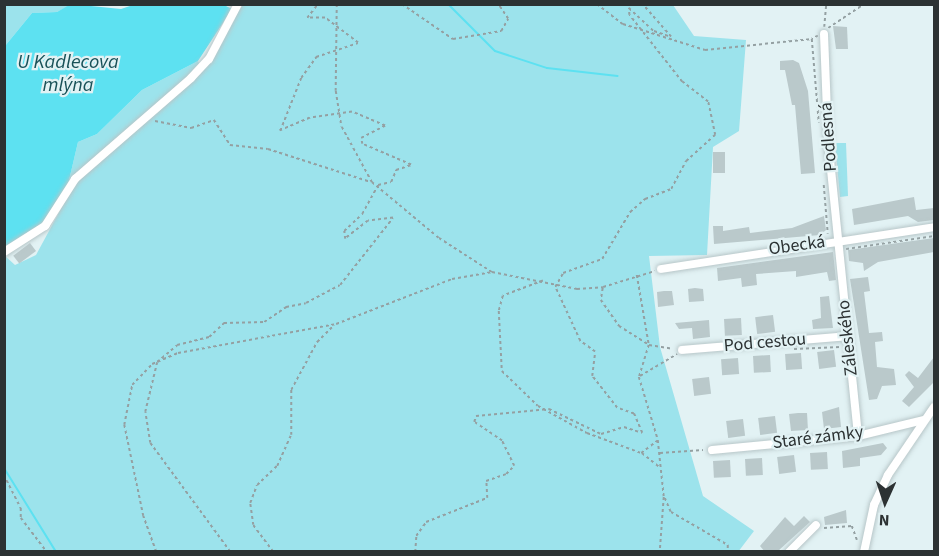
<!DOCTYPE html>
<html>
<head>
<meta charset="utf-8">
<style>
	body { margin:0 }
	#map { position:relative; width:939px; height:556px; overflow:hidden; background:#e2f2f4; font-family:"Source Sans 3",sans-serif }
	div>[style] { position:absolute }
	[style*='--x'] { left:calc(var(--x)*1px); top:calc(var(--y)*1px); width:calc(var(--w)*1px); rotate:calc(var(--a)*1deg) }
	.green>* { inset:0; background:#9ce3ec }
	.water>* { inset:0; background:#5de1f1 }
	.stream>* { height:2px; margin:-1px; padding:0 1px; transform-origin:1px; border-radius:1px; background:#5de1f1 }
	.building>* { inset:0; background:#bac9cb; transform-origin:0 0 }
	.path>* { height:1.5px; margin-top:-0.75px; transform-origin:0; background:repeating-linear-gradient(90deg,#94a0a2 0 3px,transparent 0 6px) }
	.roads { filter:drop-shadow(0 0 2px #b7c6c8) drop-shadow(0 0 2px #b7c6c8) }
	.minor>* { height:8px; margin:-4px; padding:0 4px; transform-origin:4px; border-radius:4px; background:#fff }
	span { translate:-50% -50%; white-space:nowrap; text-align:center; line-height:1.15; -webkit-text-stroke:4.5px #e2f2f4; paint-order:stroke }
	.street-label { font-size:18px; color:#2c3233 }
	.water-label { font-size:20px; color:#185158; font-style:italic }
	.frame { position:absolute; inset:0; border:6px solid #2c3233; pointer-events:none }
	.north { position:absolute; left:855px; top:472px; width:60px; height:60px; -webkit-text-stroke:4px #e2f2f4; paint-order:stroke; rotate:183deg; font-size:16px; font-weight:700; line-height:24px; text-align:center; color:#2c3233 }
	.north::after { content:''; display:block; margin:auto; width:21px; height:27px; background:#2c3233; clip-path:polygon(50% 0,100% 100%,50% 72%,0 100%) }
</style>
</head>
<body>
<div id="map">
	<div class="green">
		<div style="clip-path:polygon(5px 5px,71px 5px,57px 12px,32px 13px,5px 46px)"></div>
		<div style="clip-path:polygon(241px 5px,673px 5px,694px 36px,746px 40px,739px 131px,713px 147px,707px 255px,649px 256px,660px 347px,703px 496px,754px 531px,738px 552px,5px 551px,4px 255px,15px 265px,36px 255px,76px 181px,193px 81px,211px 59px)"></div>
		<div style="clip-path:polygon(198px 61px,200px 65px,67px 189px,78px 142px,97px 134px,142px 90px)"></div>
		<div style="clip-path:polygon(835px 143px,846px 143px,848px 196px,840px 197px)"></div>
	</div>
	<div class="water">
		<div style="clip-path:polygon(71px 4px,121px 9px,136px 4px,222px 4px,232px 9px,198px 61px,142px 90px,97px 134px,78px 142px,67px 189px,43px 224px,5px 248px,5px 46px,32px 13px,57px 12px)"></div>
	</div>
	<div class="stream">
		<div style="--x:448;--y:4;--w:66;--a:45"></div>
		<div style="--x:495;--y:51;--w:55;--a:18.1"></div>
		<div style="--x:547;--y:68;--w:71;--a:6.4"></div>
		<div style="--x:4;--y:468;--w:99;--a:58.2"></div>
	</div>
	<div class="building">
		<div style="clip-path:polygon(833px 26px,847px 27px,848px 49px,836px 49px)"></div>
		<div style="clip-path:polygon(793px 60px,799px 63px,808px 91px,815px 173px,801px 174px,795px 105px,792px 105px,785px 70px,780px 70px,780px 61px)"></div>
		<div style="left:713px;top:152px;width:12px;height:21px"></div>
		<div style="clip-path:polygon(914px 197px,916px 210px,934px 208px,934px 220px,918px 222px,908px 216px,854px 225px,852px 209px)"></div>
		<div style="clip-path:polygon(824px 216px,826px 230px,820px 235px,714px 244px,713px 226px,723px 226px,723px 231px,749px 227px,750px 233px,792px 228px)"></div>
		<div style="clip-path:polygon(934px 238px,934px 252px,878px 262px,864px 271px,863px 263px,849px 261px,848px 250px)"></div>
		<div style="left:30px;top:243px;width:10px;height:21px;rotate:53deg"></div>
		<div style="clip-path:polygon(833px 252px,836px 280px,829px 281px,827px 272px,796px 277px,796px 271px,756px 274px,757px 285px,742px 287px,741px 278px,718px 281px,717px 268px)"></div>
		<div style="clip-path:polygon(868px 277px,870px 291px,864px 292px,869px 333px,882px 332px,883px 341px,875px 342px,877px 367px,894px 369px,896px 385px,882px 386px,877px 399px,869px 400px,850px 279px)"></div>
		<div style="clip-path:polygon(695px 288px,703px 289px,704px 301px,689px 302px,688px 289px)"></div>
		<div style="clip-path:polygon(664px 291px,672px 291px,674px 305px,658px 307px,657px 292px)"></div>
		<div style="clip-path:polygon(829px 296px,833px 328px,813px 329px,812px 320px,821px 318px,820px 297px)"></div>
		<div style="left:773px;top:315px;width:17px;height:18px;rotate:83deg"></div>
		<div style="left:741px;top:318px;width:17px;height:17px;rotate:87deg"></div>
		<div style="clip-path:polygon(709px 320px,710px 337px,693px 339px,692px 328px,679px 329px,675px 323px)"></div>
		<div style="left:834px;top:350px;width:17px;height:17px;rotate:83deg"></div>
		<div style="left:801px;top:353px;width:16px;height:16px;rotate:86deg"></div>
		<div style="left:770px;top:355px;width:17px;height:17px;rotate:87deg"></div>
		<div style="clip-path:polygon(934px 357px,934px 382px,909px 407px,902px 401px,914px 387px,905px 375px,909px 371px,918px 378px)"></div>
		<div style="left:738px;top:358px;width:16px;height:17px;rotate:86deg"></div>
		<div style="left:709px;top:377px;width:17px;height:17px;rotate:83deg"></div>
		<div style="clip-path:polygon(839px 407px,841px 427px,824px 429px,822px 412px)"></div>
		<div style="clip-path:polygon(798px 413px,807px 413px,808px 430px,791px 431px,789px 414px)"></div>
		<div style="left:775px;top:416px;width:17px;height:17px;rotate:83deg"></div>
		<div style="left:743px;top:419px;width:17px;height:17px;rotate:83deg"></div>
		<div style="clip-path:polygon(883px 443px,887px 448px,881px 455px,860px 458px,860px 466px,843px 468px,842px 451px)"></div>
		<div style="left:827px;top:452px;width:17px;height:17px;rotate:87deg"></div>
		<div style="left:794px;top:455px;width:17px;height:17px;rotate:83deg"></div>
		<div style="left:762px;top:458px;width:17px;height:17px;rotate:87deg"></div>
		<div style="left:730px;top:460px;width:17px;height:17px;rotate:87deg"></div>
		<div style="clip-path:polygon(846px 510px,847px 523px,825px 525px,824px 517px)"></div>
		<div style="clip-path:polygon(804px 516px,810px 522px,778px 551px,765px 552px,760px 546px,785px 517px,794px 526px)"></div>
	</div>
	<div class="path">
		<div style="--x:337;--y:4;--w:87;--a:90.7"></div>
		<div style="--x:336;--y:91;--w:36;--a:81"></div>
		<div style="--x:342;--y:127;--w:63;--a:61.4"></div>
		<div style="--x:372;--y:182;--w:87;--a:39.9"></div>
		<div style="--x:439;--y:238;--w:63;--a:32.7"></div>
		<div style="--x:402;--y:4;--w:62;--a:34.5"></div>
		<div style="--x:453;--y:39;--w:49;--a:-9.5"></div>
		<div style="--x:501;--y:31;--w:14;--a:-60"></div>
		<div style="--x:508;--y:19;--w:18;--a:-124"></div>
		<div style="--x:597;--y:4;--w:33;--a:38"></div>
		<div style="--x:623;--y:24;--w:86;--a:17.6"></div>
		<div style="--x:705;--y:50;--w:108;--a:-5.9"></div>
		<div style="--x:824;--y:27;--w:23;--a:-85"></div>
		<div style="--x:828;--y:28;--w:43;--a:-33.7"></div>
		<div style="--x:818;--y:36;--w:7;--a:153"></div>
		<div style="--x:812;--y:39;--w:84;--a:85.2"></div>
		<div style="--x:155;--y:121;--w:37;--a:11"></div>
		<div style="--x:191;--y:128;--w:24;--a:-19"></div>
		<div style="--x:214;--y:120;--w:30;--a:57"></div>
		<div style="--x:230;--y:145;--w:38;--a:6"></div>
		<div style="--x:268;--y:149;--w:108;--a:17.8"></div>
		<div style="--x:824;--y:185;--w:49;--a:85.3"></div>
		<div style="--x:846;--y:249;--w:89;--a:-8.4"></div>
		<div style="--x:637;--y:275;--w:71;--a:80.3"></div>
		<div style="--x:649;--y:345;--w:34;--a:107"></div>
		<div style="--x:639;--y:377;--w:66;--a:73.2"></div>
		<div style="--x:658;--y:440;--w:57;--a:84"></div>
		<div style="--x:664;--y:497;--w:55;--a:94.2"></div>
		<div style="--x:543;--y:281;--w:43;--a:159.4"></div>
		<div style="--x:503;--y:296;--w:16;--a:105"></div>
		<div style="--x:499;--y:311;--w:60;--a:87.1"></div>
		<div style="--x:502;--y:371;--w:50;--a:44.2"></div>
		<div style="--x:538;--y:406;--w:56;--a:28.9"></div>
		<div style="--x:587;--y:433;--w:58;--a:20.3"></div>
		<div style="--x:641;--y:453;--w:21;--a:-37"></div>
		<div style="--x:603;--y:288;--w:12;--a:99"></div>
		<div style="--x:601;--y:300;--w:32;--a:55"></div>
		<div style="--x:619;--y:326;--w:36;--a:32"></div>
		<div style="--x:649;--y:345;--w:24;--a:9"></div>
		<div style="--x:794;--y:349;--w:46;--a:-2.5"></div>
		<div style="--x:640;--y:376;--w:43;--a:-30.7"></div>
		<div style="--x:642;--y:453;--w:22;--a:39"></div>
		<div style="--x:660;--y:453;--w:43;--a:-4"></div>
		<div style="--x:4;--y:475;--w:37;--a:63"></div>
		<div style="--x:21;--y:508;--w:10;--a:90"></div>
		<div style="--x:21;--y:518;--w:43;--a:52.6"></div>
		<div style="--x:665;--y:498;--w:15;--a:67"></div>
		<div style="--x:671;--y:512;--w:66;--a:30.1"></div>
		<div style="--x:728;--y:545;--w:7;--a:90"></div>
		<div style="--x:824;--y:528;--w:28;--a:-4"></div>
		<div style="--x:852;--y:526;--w:15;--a:70"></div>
		<div style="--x:156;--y:552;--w:38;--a:-110"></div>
		<div style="--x:143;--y:516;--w:93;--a:-101.8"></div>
		<div style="--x:124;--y:425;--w:41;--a:-78.7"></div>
		<div style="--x:132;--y:385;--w:29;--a:-46"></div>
		<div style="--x:152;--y:364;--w:28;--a:-23"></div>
		<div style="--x:178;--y:353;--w:161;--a:-10.4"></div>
		<div style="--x:336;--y:324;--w:124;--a:-21.2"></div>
		<div style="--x:452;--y:279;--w:41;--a:-9.9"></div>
		<div style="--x:492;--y:272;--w:87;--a:11.3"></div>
		<div style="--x:577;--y:289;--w:26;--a:-4"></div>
		<div style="--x:603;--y:287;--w:54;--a:-17.1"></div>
		<div style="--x:230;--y:552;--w:135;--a:-126.3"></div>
		<div style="--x:150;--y:443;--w:31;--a:-99"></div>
		<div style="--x:145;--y:412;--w:51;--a:-76.5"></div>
		<div style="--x:157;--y:362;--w:26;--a:-40"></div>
		<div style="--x:177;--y:345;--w:33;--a:-14"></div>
		<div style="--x:209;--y:337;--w:21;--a:-43"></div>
		<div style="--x:224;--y:323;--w:40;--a:-1.4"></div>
		<div style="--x:264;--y:322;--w:27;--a:-34"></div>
		<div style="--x:286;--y:307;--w:20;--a:-11"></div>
		<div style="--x:306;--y:303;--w:38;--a:-28"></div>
		<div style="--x:340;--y:285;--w:85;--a:-51.7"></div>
		<div style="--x:393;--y:218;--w:25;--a:173"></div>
		<div style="--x:368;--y:221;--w:29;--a:142"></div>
		<div style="--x:345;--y:239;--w:8;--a:-97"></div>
		<div style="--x:344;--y:231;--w:25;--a:-43"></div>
		<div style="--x:362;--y:214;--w:33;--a:-61"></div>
		<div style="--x:378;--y:185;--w:13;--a:-13"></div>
		<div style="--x:391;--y:182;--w:13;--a:-67"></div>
		<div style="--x:396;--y:170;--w:16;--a:-18"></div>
		<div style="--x:411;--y:165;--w:53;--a:-156.8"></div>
		<div style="--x:362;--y:144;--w:6;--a:-99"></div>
		<div style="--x:361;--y:138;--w:27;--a:-27"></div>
		<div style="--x:385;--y:126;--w:36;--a:-157"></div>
		<div style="--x:352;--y:112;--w:42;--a:171.9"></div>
		<div style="--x:310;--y:118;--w:33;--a:157"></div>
		<div style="--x:280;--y:131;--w:57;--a:-68.4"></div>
		<div style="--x:301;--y:78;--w:26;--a:-54"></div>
		<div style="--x:316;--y:57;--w:44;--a:-18.4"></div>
		<div style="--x:358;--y:43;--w:41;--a:-142.9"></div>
		<div style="--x:325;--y:18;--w:18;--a:180"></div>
		<div style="--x:307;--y:18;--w:18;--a:-52"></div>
		<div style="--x:273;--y:552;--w:34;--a:-127"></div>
		<div style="--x:253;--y:525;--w:22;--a:-98"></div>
		<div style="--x:250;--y:503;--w:19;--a:-69"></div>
		<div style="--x:257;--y:485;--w:28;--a:-44"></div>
		<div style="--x:277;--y:466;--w:34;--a:-66"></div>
		<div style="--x:291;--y:435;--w:45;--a:-90"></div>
		<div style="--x:291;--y:390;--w:55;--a:-61.6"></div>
		<div style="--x:317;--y:342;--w:24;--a:-45"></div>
		<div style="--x:415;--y:552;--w:16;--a:-86"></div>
		<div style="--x:416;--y:536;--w:17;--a:-54"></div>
		<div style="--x:426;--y:522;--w:66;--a:-21.5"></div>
		<div style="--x:487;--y:498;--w:17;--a:-93"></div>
		<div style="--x:486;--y:481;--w:21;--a:-19"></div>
		<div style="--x:506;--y:474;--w:11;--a:-45"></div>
		<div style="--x:514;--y:466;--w:28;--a:-116"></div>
		<div style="--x:502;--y:441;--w:34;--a:-146"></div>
		<div style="--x:474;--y:422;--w:6;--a:-72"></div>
		<div style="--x:476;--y:416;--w:73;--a:-5.5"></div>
		<div style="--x:549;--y:409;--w:58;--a:25.7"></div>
		<div style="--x:601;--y:434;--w:24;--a:-17"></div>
		<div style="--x:624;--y:427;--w:19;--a:18"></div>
		<div style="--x:642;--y:433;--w:21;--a:-113"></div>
		<div style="--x:634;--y:414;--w:18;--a:-161"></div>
		<div style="--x:617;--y:408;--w:41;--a:-128"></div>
		<div style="--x:592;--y:376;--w:24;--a:-83"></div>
		<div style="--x:595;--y:352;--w:19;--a:-144"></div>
		<div style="--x:580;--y:341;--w:60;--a:-114.8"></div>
		<div style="--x:555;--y:287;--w:16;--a:-60"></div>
		<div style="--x:563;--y:273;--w:41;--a:-19.7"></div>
		<div style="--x:602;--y:259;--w:55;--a:-59.2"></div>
		<div style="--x:630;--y:212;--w:20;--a:-41"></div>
		<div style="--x:645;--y:199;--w:28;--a:-21"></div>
		<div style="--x:671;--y:189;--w:32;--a:-62"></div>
		<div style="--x:686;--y:161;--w:39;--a:-42"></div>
		<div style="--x:715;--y:135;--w:34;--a:-102"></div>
		<div style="--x:708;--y:102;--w:33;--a:-142"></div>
		<div style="--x:682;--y:82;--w:85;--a:-128.3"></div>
		<div style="--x:629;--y:15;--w:7;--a:-90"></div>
		<div style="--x:629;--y:8;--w:34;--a:43"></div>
		<div style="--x:654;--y:31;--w:18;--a:19"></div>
		<div style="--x:671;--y:37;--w:44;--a:-131.3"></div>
	</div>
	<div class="roads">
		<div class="minor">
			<div style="--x:824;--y:34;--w:106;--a:87.8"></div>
			<div style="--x:828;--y:140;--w:298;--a:84.2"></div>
			<div style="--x:4;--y:252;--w:49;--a:-32.4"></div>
			<div style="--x:45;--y:226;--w:56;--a:-57.4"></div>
			<div style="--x:75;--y:179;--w:154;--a:-41"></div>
			<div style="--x:191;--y:78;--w:26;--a:-47"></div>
			<div style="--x:209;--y:59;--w:62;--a:-62.2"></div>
			<div style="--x:661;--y:269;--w:276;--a:-8.7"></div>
			<div style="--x:682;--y:350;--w:167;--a:-4.8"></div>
			<div style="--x:712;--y:450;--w:147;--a:-5.5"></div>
			<div style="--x:858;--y:436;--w:67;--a:-13.8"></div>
			<div style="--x:789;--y:552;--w:38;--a:-45"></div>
			<div style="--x:864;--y:552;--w:48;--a:-78"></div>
			<div style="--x:874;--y:505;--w:33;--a:-65"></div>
			<div style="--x:888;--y:475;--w:82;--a:-55.9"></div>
		</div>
	</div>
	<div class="street-label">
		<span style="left:829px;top:137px;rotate:-94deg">Podlesná</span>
		<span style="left:797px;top:246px;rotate:-8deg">Obecká</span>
		<span style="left:848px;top:338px;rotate:-96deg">Záleského</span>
		<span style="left:765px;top:343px;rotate:-5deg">Pod cestou</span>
		<span style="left:818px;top:438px;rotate:-7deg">Staré zámky</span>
	</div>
	<div class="water-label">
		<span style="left:68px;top:74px">U Kadlecova<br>mlýna</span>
	</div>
	<div class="frame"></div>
	<div class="north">N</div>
</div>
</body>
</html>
